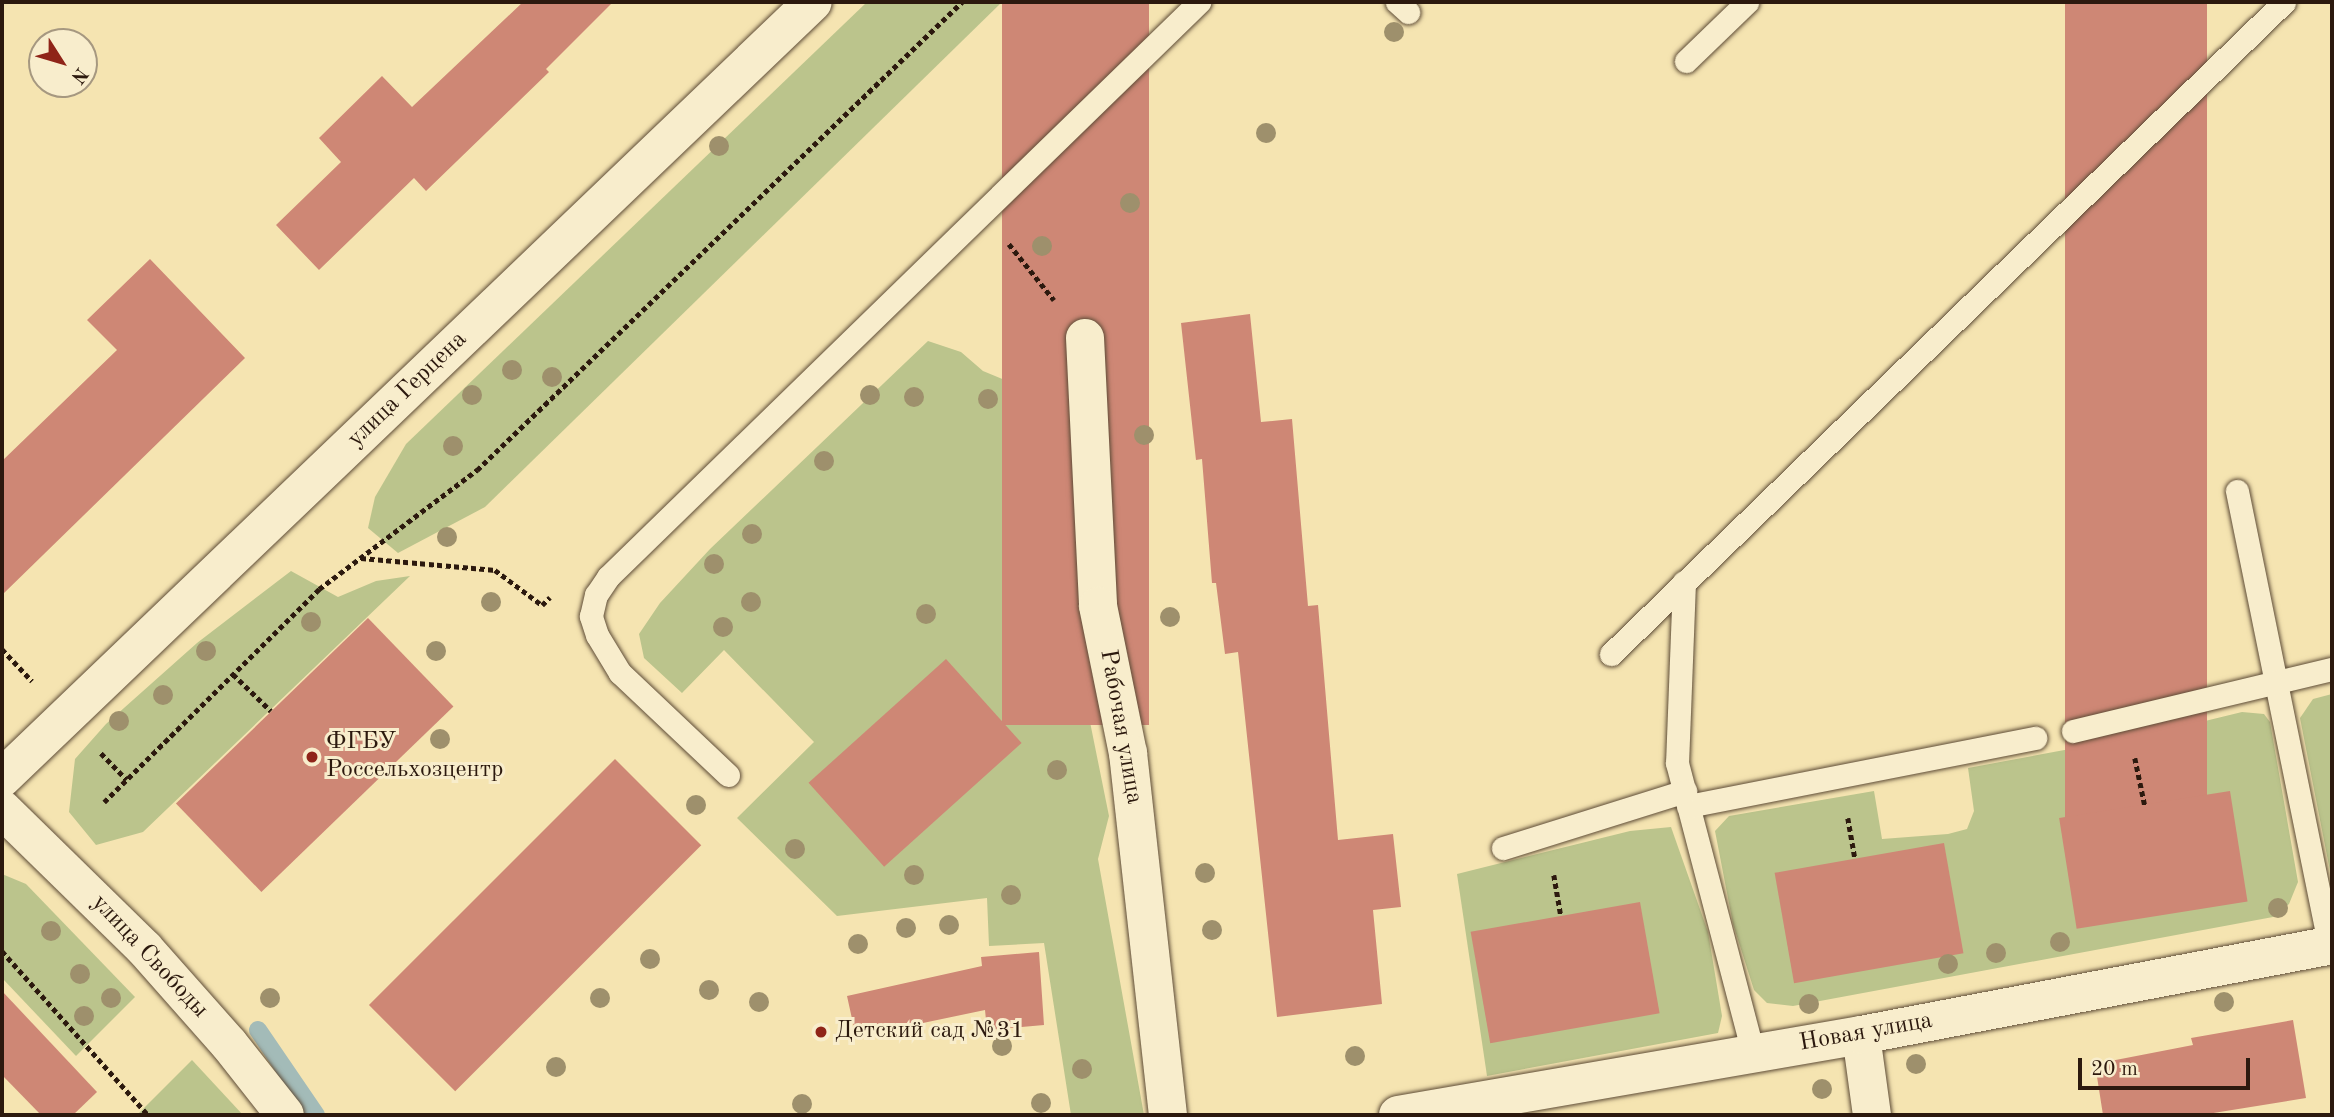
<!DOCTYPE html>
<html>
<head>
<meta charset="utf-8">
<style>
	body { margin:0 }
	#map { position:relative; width:2334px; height:1117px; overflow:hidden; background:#f5e4b1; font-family:"Old Standard TT",serif }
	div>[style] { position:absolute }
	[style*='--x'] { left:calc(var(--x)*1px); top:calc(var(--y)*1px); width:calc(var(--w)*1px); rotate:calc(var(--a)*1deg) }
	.green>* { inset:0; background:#bbc48c }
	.stream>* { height:18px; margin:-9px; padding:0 9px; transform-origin:9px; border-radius:9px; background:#a3bbb8 }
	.building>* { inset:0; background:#ce8775; transform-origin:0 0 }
	.path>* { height:4.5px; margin-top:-2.25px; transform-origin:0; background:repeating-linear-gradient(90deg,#2c190e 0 5px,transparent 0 8.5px) }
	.roads { filter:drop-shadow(0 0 2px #5e4c37) drop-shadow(0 0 2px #5e4c37) }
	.service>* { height:23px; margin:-11.5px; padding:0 11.5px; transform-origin:11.5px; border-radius:11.5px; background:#f8edcc }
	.minor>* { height:38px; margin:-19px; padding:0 19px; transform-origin:19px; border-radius:19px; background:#f8edcc }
	.trees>* { width:20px; height:20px; margin:-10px; border-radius:50%; background:#9e906c }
	.dots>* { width:19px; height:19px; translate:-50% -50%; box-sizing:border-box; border:4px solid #f8edcc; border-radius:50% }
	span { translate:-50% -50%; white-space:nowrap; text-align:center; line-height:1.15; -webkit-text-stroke:6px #f8edcc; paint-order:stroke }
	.street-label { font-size:24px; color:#2c190e }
	.poi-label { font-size:24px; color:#2c190e }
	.left { translate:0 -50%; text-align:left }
	.frame { position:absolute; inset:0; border:4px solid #2c190e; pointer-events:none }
	.north { position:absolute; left:28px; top:28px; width:70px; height:70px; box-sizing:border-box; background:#f8edcc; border:2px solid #a69880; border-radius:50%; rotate:127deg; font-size:19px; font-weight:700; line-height:28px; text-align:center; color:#2c190e }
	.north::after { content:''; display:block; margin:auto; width:24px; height:32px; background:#8f2418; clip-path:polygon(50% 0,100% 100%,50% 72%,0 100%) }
	.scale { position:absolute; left:2078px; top:1058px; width:172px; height:32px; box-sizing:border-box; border:4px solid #2c190e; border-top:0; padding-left:9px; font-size:21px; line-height:24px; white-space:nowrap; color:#2c190e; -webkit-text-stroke:5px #f8edcc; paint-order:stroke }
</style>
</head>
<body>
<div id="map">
	<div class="green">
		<div style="clip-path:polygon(867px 2px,1002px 2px,485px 507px,398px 553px,368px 528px,375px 497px,406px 444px)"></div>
		<div style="clip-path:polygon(928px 341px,961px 352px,983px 371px,1053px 400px,1028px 421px,1002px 469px,1032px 501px,1059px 520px,1074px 575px,1056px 631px,1054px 701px,1089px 717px,1109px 816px,1098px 859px,1144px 1115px,1071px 1115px,1044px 943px,989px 946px,987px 898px,837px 916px,737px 818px,814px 742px,724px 650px,682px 693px,644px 658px,639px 634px,660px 603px,710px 549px)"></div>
		<div style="clip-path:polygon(291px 571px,338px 597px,376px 581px,410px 576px,143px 832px,96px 845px,69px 812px,75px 759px,106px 724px,197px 643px)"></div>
		<div style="clip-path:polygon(2332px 694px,2332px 881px,2300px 718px,2313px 699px)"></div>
		<div style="clip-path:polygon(2242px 712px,2264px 714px,2270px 722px,2298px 882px,2289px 904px,2273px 917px,1793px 1006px,1767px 1003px,1754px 990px,1733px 924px,1715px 831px,1729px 816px,1874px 791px,1882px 839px,1948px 834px,1967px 829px,1974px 811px,1968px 768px,2113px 741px,2122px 747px,2152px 748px,2164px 731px)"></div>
		<div style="clip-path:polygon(1671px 827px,1708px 932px,1722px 1016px,1718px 1033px,1487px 1076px,1457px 874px,1630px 831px)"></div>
		<div style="clip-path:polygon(2px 874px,26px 884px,135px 997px,76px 1056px,2px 978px)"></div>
		<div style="clip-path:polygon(192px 1060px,243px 1115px,137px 1115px)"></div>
	</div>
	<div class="stream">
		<div style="--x:258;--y:1030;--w:103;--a:55.7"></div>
	</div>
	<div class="building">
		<div style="clip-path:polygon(523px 2px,613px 2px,546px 69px,549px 72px,426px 191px,414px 178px,319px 270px,276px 225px,341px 162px,319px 138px,382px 76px,412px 107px)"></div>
		<div style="left:1002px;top:2px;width:147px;height:723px"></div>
		<div style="left:2065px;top:2px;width:142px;height:830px"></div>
		<div style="clip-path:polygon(150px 259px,245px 358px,2px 595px,2px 461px,117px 350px,87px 320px)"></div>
		<div style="clip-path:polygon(1250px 314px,1261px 422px,1292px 419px,1308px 606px,1318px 605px,1338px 840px,1393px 834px,1401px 907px,1373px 910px,1382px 1004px,1277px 1017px,1238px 652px,1225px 654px,1216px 583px,1212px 583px,1202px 459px,1196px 460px,1181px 323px)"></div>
		<div style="left:368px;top:618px;width:123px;height:267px;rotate:46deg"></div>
		<div style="left:946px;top:659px;width:113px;height:185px;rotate:48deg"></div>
		<div style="left:615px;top:759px;width:122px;height:348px;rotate:45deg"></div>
		<div style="left:2230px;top:791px;width:112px;height:173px;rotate:81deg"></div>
		<div style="left:1944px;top:843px;width:112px;height:172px;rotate:80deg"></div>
		<div style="left:1640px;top:902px;width:113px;height:172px;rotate:80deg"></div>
		<div style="clip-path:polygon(1039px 952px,1044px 1025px,987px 1030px,985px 1010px,856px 1037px,847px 996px,982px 966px,981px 957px)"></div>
		<div style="clip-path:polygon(2px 991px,97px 1092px,73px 1115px,41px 1115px,2px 1075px)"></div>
		<div style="clip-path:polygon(2293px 1020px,2306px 1098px,2201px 1115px,2103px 1115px,2095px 1064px,2193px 1045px,2191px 1038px)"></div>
	</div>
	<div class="path">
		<div style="--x:1009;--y:244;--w:72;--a:51.2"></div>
		<div style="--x:361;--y:558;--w:135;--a:5.1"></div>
		<div style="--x:495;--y:570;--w:59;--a:36.7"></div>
		<div style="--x:542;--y:605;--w:11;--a:-45"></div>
		<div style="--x:2;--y:649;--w:44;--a:46.8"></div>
		<div style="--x:233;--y:674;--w:53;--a:44.2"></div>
		<div style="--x:101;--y:753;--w:37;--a:46"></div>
		<div style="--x:2135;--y:758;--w:49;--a:78.2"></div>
		<div style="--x:104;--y:802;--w:303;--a:-44.7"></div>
		<div style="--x:319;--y:589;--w:198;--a:-37"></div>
		<div style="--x:477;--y:470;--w:674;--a:-43.98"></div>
		<div style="--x:1848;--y:818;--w:41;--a:80.1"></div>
		<div style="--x:1554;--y:875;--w:42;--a:80.3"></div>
		<div style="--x:2;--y:951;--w:220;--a:48.3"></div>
	</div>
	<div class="roads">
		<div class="service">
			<div style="--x:1397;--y:2;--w:15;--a:42"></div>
			<div style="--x:1686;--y:61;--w:85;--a:-44"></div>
			<div style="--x:2237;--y:491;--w:463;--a:78.5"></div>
			<div style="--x:1684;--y:582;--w:181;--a:92.2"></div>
			<div style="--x:1677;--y:763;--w:300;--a:75.3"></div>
			<div style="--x:1611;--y:654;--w:937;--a:-44.09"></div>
			<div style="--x:2073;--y:731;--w:266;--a:-13.5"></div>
			<div style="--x:728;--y:775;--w:149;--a:-136.6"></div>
			<div style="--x:620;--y:673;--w:44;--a:-121.2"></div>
			<div style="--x:597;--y:635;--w:20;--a:-108"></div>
			<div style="--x:591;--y:616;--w:22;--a:-77"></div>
			<div style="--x:596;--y:595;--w:22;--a:-56"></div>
			<div style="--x:608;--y:577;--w:825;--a:-44.21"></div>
			<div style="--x:1688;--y:806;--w:354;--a:-11.1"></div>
			<div style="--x:1503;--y:848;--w:191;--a:-17.4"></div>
		</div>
		<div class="minor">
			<div style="--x:1085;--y:338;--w:268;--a:87.2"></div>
			<div style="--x:1098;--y:606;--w:150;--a:78.5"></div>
			<div style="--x:1128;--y:753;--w:364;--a:83.7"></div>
			<div style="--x:2;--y:778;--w:1122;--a:-43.74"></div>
			<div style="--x:2;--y:809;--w:199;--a:44.4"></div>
			<div style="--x:144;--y:948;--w:128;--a:48.5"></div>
			<div style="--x:229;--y:1044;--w:90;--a:51.7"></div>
			<div style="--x:1861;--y:1035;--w:81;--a:82.2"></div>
			<div style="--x:1398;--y:1115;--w:470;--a:-9.8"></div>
			<div style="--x:1861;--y:1035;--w:480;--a:-10.8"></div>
		</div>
	</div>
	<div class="trees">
		<div style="left:1394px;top:32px"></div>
		<div style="left:1266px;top:133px"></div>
		<div style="left:719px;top:146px"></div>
		<div style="left:1130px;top:203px"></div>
		<div style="left:1042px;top:246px"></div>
		<div style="left:512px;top:370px"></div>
		<div style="left:552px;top:377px"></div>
		<div style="left:472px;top:395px"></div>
		<div style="left:870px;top:395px"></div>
		<div style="left:914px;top:397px"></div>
		<div style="left:988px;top:399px"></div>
		<div style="left:1144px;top:435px"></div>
		<div style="left:453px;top:446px"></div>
		<div style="left:824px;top:461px"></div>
		<div style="left:752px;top:534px"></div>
		<div style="left:447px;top:537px"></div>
		<div style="left:714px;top:564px"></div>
		<div style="left:491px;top:602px"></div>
		<div style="left:751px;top:602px"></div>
		<div style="left:926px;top:614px"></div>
		<div style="left:1170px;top:617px"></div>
		<div style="left:311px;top:622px"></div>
		<div style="left:723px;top:627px"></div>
		<div style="left:206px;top:651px"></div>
		<div style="left:436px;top:651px"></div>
		<div style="left:163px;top:695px"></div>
		<div style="left:119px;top:721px"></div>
		<div style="left:440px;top:739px"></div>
		<div style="left:1057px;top:770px"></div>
		<div style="left:696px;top:805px"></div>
		<div style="left:795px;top:849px"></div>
		<div style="left:1205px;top:873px"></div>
		<div style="left:914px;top:875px"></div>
		<div style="left:1011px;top:895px"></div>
		<div style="left:2278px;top:908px"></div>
		<div style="left:949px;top:925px"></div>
		<div style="left:906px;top:928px"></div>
		<div style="left:1212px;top:930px"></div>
		<div style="left:51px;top:931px"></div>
		<div style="left:2060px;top:942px"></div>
		<div style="left:858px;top:944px"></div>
		<div style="left:1996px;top:953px"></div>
		<div style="left:650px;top:959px"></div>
		<div style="left:1948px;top:964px"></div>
		<div style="left:80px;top:974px"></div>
		<div style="left:709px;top:990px"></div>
		<div style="left:111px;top:998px"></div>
		<div style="left:270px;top:998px"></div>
		<div style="left:600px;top:998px"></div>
		<div style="left:759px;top:1002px"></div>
		<div style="left:2224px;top:1002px"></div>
		<div style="left:1809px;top:1004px"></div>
		<div style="left:84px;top:1016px"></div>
		<div style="left:1002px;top:1046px"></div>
		<div style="left:1355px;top:1056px"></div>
		<div style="left:1916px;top:1064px"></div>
		<div style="left:556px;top:1067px"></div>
		<div style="left:1082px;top:1069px"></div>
		<div style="left:1822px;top:1089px"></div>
		<div style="left:1041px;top:1103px"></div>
		<div style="left:802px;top:1104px"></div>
	</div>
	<div class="dots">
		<div style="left:312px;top:757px;background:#8f2418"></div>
		<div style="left:821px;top:1032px;background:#8f2418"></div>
	</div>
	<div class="street-label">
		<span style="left:408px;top:390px;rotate:-44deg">улица Герцена</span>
		<span style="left:1120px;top:727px;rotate:80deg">Рабочая улица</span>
		<span style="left:149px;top:957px;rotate:47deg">улица Свободы</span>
		<span style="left:1866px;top:1033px;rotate:-10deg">Новая улица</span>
	</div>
	<div class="poi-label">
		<span class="left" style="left:326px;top:757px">ФГБУ<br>Россельхозцентр</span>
		<span class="left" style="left:835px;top:1032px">Детский сад №31</span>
	</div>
	<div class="frame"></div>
	<div class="north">N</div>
	<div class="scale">20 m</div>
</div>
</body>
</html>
